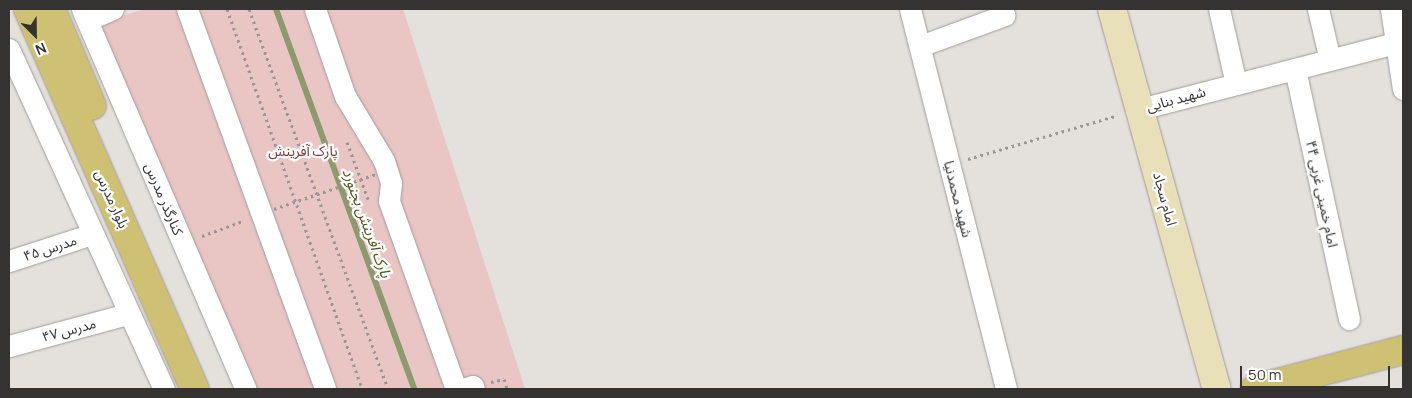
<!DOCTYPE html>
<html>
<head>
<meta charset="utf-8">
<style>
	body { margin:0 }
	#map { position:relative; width:1412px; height:398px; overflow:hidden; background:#e4e1dd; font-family:Manrope,"Noto Sans Arabic",sans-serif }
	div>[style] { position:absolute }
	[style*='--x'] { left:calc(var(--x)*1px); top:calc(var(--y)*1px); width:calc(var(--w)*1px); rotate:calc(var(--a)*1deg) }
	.green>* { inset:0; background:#e9c5c3 }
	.stream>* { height:6px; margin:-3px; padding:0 3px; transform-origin:3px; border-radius:3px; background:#8c9a6e }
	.path>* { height:3px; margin-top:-1.5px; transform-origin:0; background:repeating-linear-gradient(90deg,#999794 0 2.5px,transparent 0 6.5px) }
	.roads { filter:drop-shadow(0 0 1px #a09d99) drop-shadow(0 0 1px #a09d99) }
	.street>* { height:21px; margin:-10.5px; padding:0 10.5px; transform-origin:10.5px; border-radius:10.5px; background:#fff }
	.secondary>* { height:28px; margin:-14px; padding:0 14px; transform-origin:14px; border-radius:14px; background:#e7e0b9 }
	.primary>* { height:28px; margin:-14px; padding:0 14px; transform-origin:14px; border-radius:14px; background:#cfc173 }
	.path-bridge>* { height:3px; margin-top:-1.5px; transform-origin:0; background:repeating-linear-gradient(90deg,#999794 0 2.5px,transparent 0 6.5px) }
	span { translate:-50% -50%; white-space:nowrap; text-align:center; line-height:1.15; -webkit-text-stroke:4.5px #fff; paint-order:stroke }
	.street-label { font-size:14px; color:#343331 }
	.park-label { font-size:14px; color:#7b3838 }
	.water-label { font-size:15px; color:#4a5b17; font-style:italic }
	.frame { position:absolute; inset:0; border:10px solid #343331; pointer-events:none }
	.north { position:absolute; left:10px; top:10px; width:50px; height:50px; -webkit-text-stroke:4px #fff; paint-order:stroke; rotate:157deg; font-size:14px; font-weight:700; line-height:20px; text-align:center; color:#343331 }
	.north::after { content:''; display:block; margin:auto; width:18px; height:22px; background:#343331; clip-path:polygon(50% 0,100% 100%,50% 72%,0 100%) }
	.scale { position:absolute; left:1240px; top:366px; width:150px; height:22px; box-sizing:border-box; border:2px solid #343331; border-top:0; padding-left:6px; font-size:15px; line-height:18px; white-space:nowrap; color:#343331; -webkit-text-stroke:4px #fff; paint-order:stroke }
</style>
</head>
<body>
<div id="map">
	<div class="green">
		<div style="clip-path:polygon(146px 9px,403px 9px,525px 389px,253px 389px,96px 23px)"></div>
	</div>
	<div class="stream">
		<div style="--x:276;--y:9;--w:404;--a:70"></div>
	</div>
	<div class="path">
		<div style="--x:227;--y:9;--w:403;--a:70.4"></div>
		<div style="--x:249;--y:9;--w:405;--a:69.9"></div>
		<div style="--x:347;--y:142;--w:61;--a:69.8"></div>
		<div style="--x:968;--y:159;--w:156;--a:-16.3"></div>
		<div style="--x:202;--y:236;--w:44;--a:-20.1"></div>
		<div style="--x:491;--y:382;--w:13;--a:-13"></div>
		<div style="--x:504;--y:379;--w:10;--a:73"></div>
	</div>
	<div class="roads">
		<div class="street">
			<div style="--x:82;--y:9;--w:414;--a:66.7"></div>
			<div style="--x:187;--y:9;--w:404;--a:70"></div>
			<div style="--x:315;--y:9;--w:92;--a:71"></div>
			<div style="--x:345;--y:96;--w:76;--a:59"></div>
			<div style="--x:384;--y:161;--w:23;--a:72"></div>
			<div style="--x:391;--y:183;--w:18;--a:96"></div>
			<div style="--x:389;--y:201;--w:200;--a:70.4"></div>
			<div style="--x:910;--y:9;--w:392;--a:75.8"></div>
			<div style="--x:1219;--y:9;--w:77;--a:77.2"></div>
			<div style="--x:1318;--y:9;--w:52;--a:76.8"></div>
			<div style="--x:1391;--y:9;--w:81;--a:81.5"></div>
			<div style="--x:87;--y:20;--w:28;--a:-23"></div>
			<div style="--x:920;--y:46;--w:90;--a:-20"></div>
			<div style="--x:9;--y:49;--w:374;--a:65.5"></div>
			<div style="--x:1295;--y:69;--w:256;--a:77.8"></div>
			<div style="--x:1140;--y:109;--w:272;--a:-14.5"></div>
			<div style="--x:9;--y:261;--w:87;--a:-18"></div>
			<div style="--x:9;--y:346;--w:123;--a:-15.1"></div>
			<div style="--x:463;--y:389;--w:10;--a:-17"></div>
			<div style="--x:473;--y:386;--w:3;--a:72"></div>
		</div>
		<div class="secondary">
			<div style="--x:1112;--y:9;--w:394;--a:74.6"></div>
		</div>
		<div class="primary">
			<div style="--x:28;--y:9;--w:415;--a:66.3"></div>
			<div style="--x:51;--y:9;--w:105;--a:67.1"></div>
			<div style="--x:1255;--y:389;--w:153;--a:-14.8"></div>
		</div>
	</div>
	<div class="path-bridge">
		<div style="--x:274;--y:209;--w:108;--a:-18.9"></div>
	</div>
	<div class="street-label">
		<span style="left:1176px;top:99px;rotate:-15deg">شهید بنایی</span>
		<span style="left:1322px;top:194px;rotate:78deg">امام خمینی غربی ۴۴</span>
		<span style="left:112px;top:199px;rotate:66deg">بلوار مدرس</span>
		<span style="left:164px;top:199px;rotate:67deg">کنارگذر مدرس</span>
		<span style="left:958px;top:199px;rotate:76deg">شهید محمدنیا</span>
		<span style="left:1165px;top:199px;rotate:75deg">امام سجاد</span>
		<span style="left:50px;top:248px;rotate:-18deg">مدرس ۴۵</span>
		<span style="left:69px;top:330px;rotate:-15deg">مدرس ۴۷</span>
	</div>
	<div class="park-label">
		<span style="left:303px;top:151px">پارک آفرینش</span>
	</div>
	<div class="water-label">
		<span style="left:367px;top:223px;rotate:70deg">پارک آفرینش بجنورد</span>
	</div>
	<div class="frame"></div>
	<div class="north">N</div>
	<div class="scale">50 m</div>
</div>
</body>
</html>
